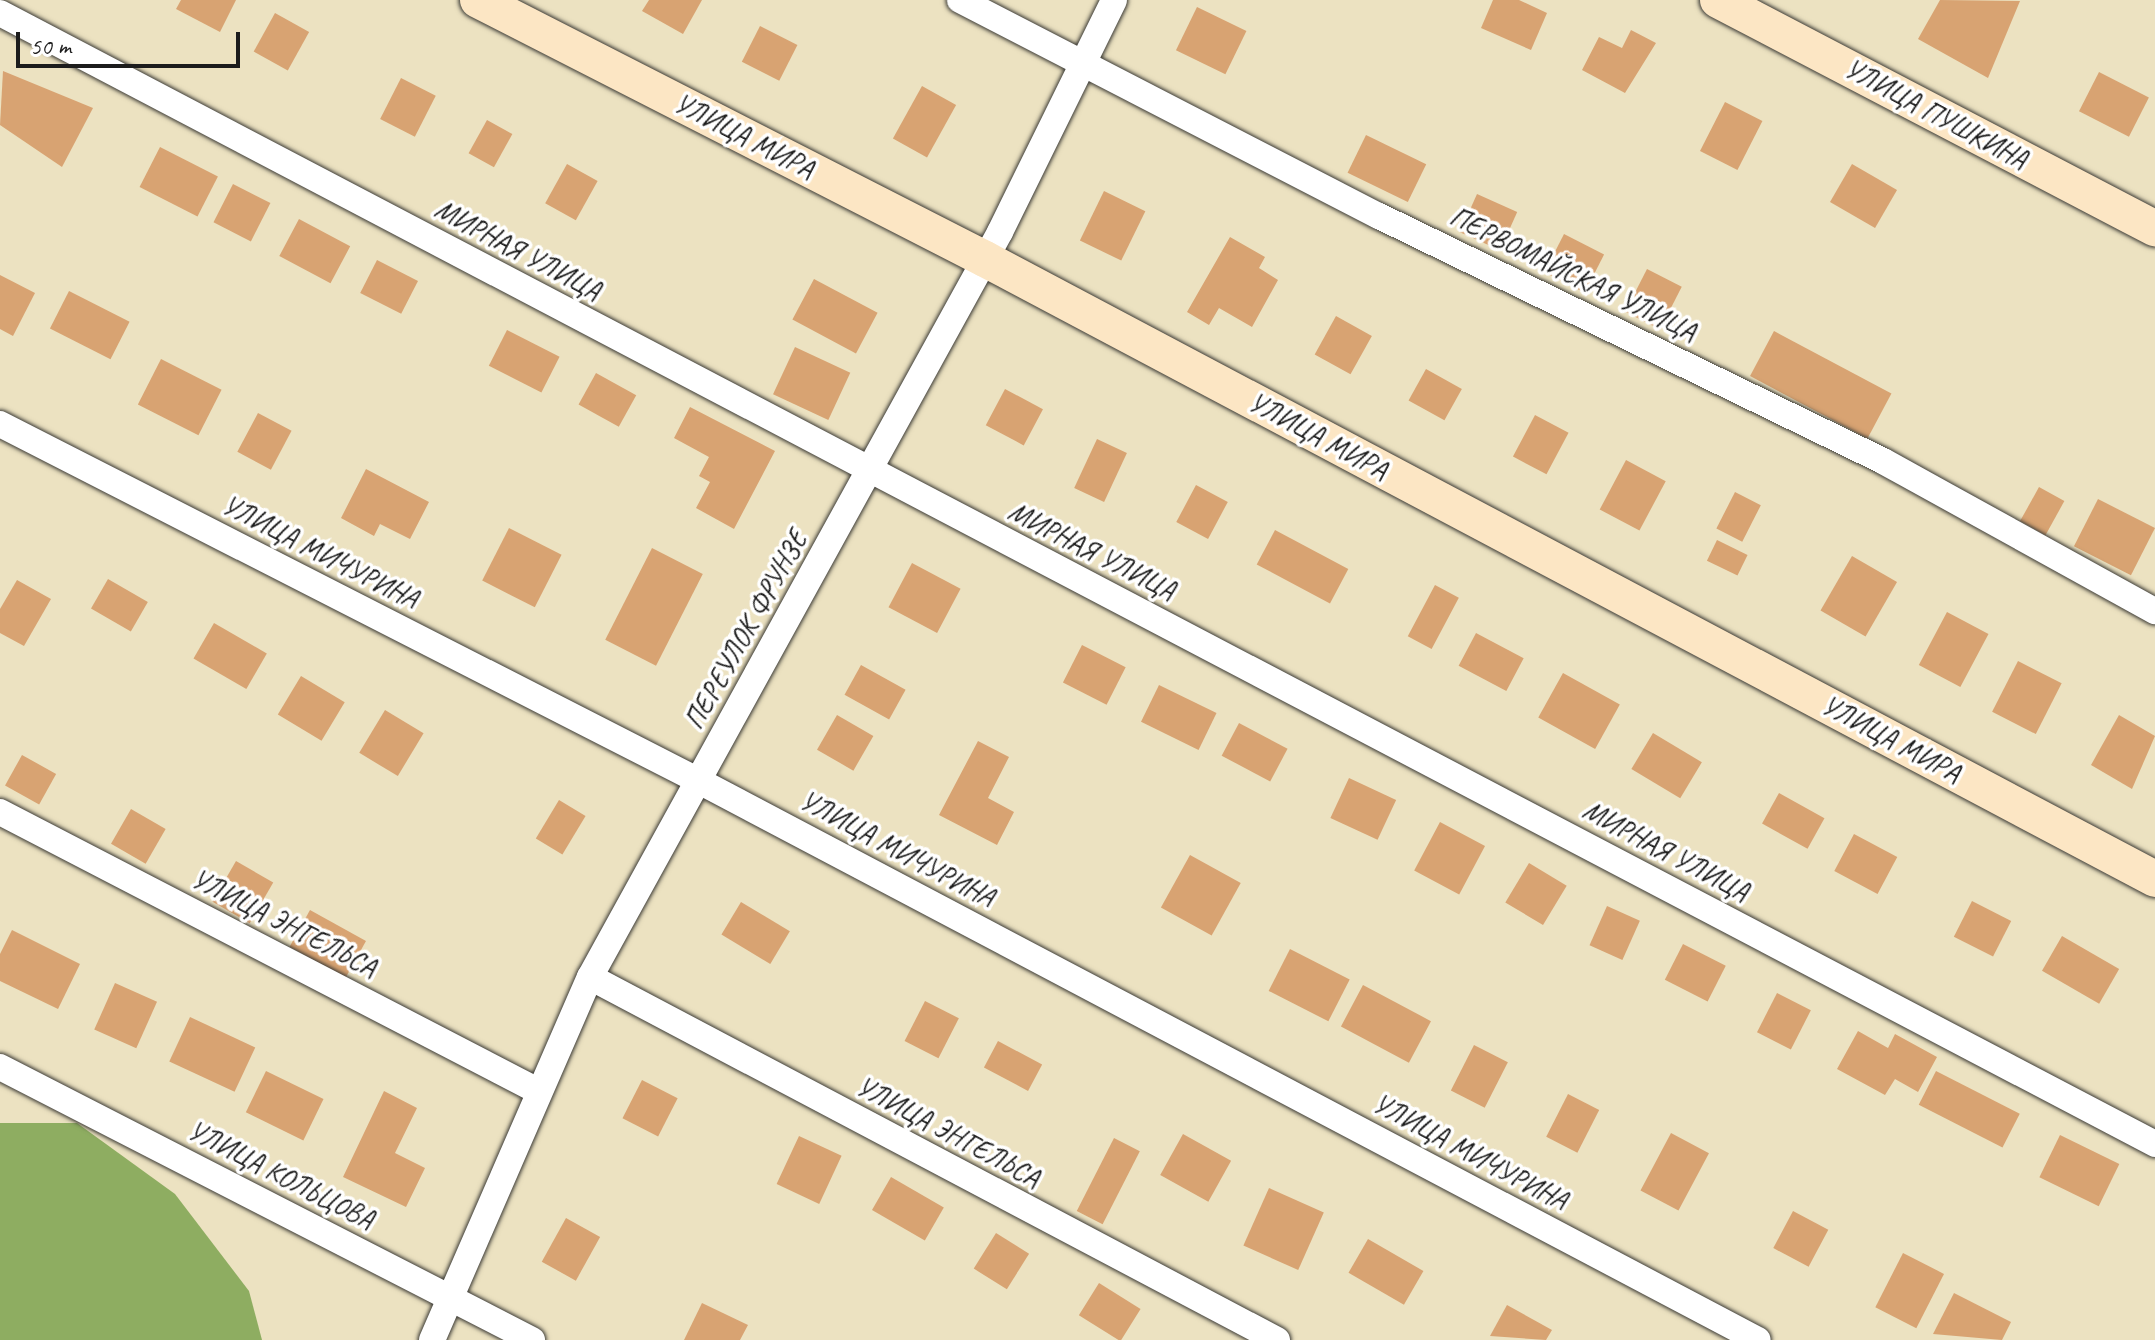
<!DOCTYPE html>
<html>
<head>
<meta charset="utf-8">
<style>
	body { margin:0 }
	#map { position:relative; width:2155px; height:1340px; overflow:hidden; background:#ece2c1; font-family:Caveat,sans-serif }
	div>[style] { position:absolute }
	[style*='--x'] { left:calc(var(--x)*1px); top:calc(var(--y)*1px); width:calc(var(--w)*1px); rotate:calc(var(--a)*1deg) }
	.forest>* { inset:0; background:#8ead61 }
	.building>* { inset:0; background:#d8a372; transform-origin:0 0 }
	.roads { filter:drop-shadow(0 0 2px #3b3a35) drop-shadow(0 0 2px #3b3a35) }
	.street>* { height:26px; margin:-13px; padding:0 13px; transform-origin:13px; border-radius:13px; background:#fff }
	.secondary>* { height:36px; margin:-18px; padding:0 18px; transform-origin:18px; border-radius:18px; background:#fce6c4 }
	span { translate:-50% -50%; white-space:nowrap; text-align:center; line-height:1.15; -webkit-text-stroke:7px #fff; paint-order:stroke }
	.street-label { font-size:28px; color:#1c1c1c }
	.scale { position:absolute; left:16px; top:32px; width:224px; height:36px; box-sizing:border-box; border:4px solid #1c1c1c; border-top:0; padding-left:10px; font-size:24px; line-height:28px; white-space:nowrap; color:#1c1c1c; -webkit-text-stroke:6px #fff; paint-order:stroke }
</style>
</head>
<body>
<div id="map">
	<div class="forest">
		<div style="clip-path:polygon(0 1123px,77px 1123px,175px 1194px,249px 1291px,262px 1340px,0 1340px)"></div>
	</div>
	<div class="building">
		<div style="clip-path:polygon(181px 0,236px 0,220px 32px,176px 9px)"></div>
		<div style="clip-path:polygon(649px 0,702px 0,683px 34px,642px 11px)"></div>
		<div style="clip-path:polygon(1493px 0,1519px 0,1547px 13px,1531px 50px,1481px 28px)"></div>
		<div style="clip-path:polygon(1940px 0,2020px 1px,1988px 78px,1918px 39px)"></div>
		<div style="left:1197px;top:7px;width:55px;height:48px;rotate:26deg"></div>
		<div style="left:275px;top:13px;width:39px;height:44px;rotate:29deg"></div>
		<div style="left:760px;top:26px;width:42px;height:40px;rotate:27deg"></div>
		<div style="clip-path:polygon(1631px 30px,1656px 43px,1625px 93px,1582px 70px,1599px 37px,1622px 48px)"></div>
		<div style="clip-path:polygon(3px 71px,93px 108px,62px 167px,0 125px)"></div>
		<div style="left:2099px;top:72px;width:56px;height:44px;rotate:27deg"></div>
		<div style="left:401px;top:78px;width:39px;height:46px;rotate:27deg"></div>
		<div style="left:922px;top:86px;width:39px;height:60px;rotate:29deg"></div>
		<div style="left:1725px;top:102px;width:42px;height:55px;rotate:27deg"></div>
		<div style="left:487px;top:120px;width:29px;height:38px;rotate:29deg"></div>
		<div style="left:1366px;top:135px;width:67px;height:42px;rotate:26deg"></div>
		<div style="left:160px;top:147px;width:65px;height:45px;rotate:27deg"></div>
		<div style="left:567px;top:164px;width:35px;height:45px;rotate:29deg"></div>
		<div style="left:1852px;top:164px;width:52px;height:44px;rotate:30deg"></div>
		<div style="left:233px;top:184px;width:42px;height:43px;rotate:27deg"></div>
		<div style="left:1104px;top:191px;width:46px;height:55px;rotate:26deg"></div>
		<div style="left:1477px;top:194px;width:44px;height:42px;rotate:24deg"></div>
		<div style="left:299px;top:219px;width:58px;height:42px;rotate:28deg"></div>
		<div style="left:1564px;top:234px;width:45px;height:43px;rotate:27deg"></div>
		<div style="clip-path:polygon(1230px 237px,1265px 257px,1259px 268px,1278px 280px,1252px 327px,1219px 308px,1209px 325px,1187px 312px)"></div>
		<div style="left:377px;top:260px;width:46px;height:37px;rotate:27deg"></div>
		<div style="left:1647px;top:269px;width:39px;height:48px;rotate:27deg"></div>
		<div style="clip-path:polygon(0 275px,35px 293px,13px 336px,0 329px)"></div>
		<div style="left:814px;top:279px;width:72px;height:46px;rotate:28deg"></div>
		<div style="left:69px;top:291px;width:68px;height:42px;rotate:27deg"></div>
		<div style="left:1336px;top:316px;width:41px;height:44px;rotate:29deg"></div>
		<div style="left:507px;top:330px;width:59px;height:40px;rotate:27deg"></div>
		<div style="left:1774px;top:331px;width:133px;height:51px;rotate:28deg"></div>
		<div style="left:795px;top:347px;width:61px;height:52px;rotate:25deg"></div>
		<div style="left:161px;top:359px;width:68px;height:51px;rotate:27deg"></div>
		<div style="left:1426px;top:369px;width:41px;height:36px;rotate:29deg"></div>
		<div style="left:596px;top:373px;width:46px;height:36px;rotate:29deg"></div>
		<div style="left:1005px;top:389px;width:43px;height:41px;rotate:28deg"></div>
		<div style="clip-path:polygon(690px 407px,775px 451px,734px 529px,696px 508px,710px 482px,699px 476px,709px 457px,674px 438px)"></div>
		<div style="left:258px;top:413px;width:38px;height:44px;rotate:28deg"></div>
		<div style="left:1535px;top:415px;width:38px;height:47px;rotate:28deg"></div>
		<div style="left:1097px;top:439px;width:33px;height:54px;rotate:25deg"></div>
		<div style="left:1626px;top:460px;width:45px;height:56px;rotate:28deg"></div>
		<div style="clip-path:polygon(366px 469px,429px 502px,410px 539px,380px 524px,374px 536px,341px 518px)"></div>
		<div style="left:1196px;top:485px;width:36px;height:42px;rotate:28deg"></div>
		<div style="left:2039px;top:487px;width:29px;height:39px;rotate:29deg"></div>
		<div style="left:1735px;top:492px;width:29px;height:41px;rotate:27deg"></div>
		<div style="left:2098px;top:499px;width:64px;height:53px;rotate:27deg"></div>
		<div style="left:509px;top:528px;width:59px;height:59px;rotate:27deg"></div>
		<div style="left:1275px;top:530px;width:83px;height:39px;rotate:28deg"></div>
		<div style="left:1717px;top:540px;width:34px;height:23px;rotate:26deg"></div>
		<div style="left:652px;top:548px;width:57px;height:103px;rotate:27deg"></div>
		<div style="left:1852px;top:556px;width:52px;height:63px;rotate:30deg"></div>
		<div style="left:912px;top:563px;width:55px;height:50px;rotate:28deg"></div>
		<div style="left:108px;top:579px;width:46px;height:34px;rotate:30deg"></div>
		<div style="clip-path:polygon(17px 580px,51px 599px,24px 646px,0 633px,0 609px)"></div>
		<div style="left:1435px;top:585px;width:27px;height:58px;rotate:28deg"></div>
		<div style="left:1947px;top:612px;width:47px;height:60px;rotate:28deg"></div>
		<div style="left:214px;top:623px;width:61px;height:41px;rotate:30deg"></div>
		<div style="left:1476px;top:633px;width:54px;height:37px;rotate:28deg"></div>
		<div style="left:1082px;top:645px;width:49px;height:42px;rotate:27deg"></div>
		<div style="left:2018px;top:661px;width:49px;height:57px;rotate:27deg"></div>
		<div style="left:861px;top:665px;width:51px;height:34px;rotate:29deg"></div>
		<div style="left:1563px;top:673px;width:65px;height:51px;rotate:29deg"></div>
		<div style="left:301px;top:676px;width:51px;height:45px;rotate:31deg"></div>
		<div style="left:1159px;top:685px;width:64px;height:41px;rotate:26deg"></div>
		<div style="left:385px;top:710px;width:45px;height:50px;rotate:31deg"></div>
		<div style="left:837px;top:715px;width:42px;height:40px;rotate:30deg"></div>
		<div style="clip-path:polygon(2119px 715px,2155px 736px,2132px 789px,2091px 765px)"></div>
		<div style="left:1239px;top:723px;width:55px;height:37px;rotate:28deg"></div>
		<div style="left:1653px;top:733px;width:57px;height:42px;rotate:31deg"></div>
		<div style="clip-path:polygon(978px 741px,1009px 757px,988px 798px,1014px 812px,997px 845px,939px 815px)"></div>
		<div style="left:22px;top:755px;width:39px;height:35px;rotate:29deg"></div>
		<div style="left:1349px;top:778px;width:52px;height:44px;rotate:25deg"></div>
		<div style="left:1779px;top:793px;width:52px;height:35px;rotate:29deg"></div>
		<div style="left:559px;top:800px;width:31px;height:45px;rotate:31deg"></div>
		<div style="left:131px;top:809px;width:40px;height:40px;rotate:30deg"></div>
		<div style="left:1440px;top:822px;width:51px;height:55px;rotate:28deg"></div>
		<div style="left:1854px;top:834px;width:49px;height:42px;rotate:28deg"></div>
		<div style="left:1190px;top:855px;width:58px;height:60px;rotate:29deg"></div>
		<div style="left:236px;top:861px;width:43px;height:47px;rotate:30deg"></div>
		<div style="left:1529px;top:863px;width:44px;height:46px;rotate:31deg"></div>
		<div style="left:1972px;top:901px;width:44px;height:40px;rotate:27deg"></div>
		<div style="left:741px;top:902px;width:57px;height:38px;rotate:31deg"></div>
		<div style="left:1607px;top:906px;width:36px;height:43px;rotate:24deg"></div>
		<div style="left:310px;top:910px;width:64px;height:42px;rotate:29deg"></div>
		<div style="clip-path:polygon(12px 930px,80px 964px,58px 1009px,0 981px,0 954px)"></div>
		<div style="left:2062px;top:936px;width:66px;height:40px;rotate:30deg"></div>
		<div style="left:1683px;top:944px;width:48px;height:40px;rotate:27deg"></div>
		<div style="left:1290px;top:949px;width:67px;height:47px;rotate:27deg"></div>
		<div style="left:115px;top:983px;width:46px;height:51px;rotate:24deg"></div>
		<div style="left:1363px;top:985px;width:77px;height:47px;rotate:28deg"></div>
		<div style="left:1777px;top:993px;width:38px;height:44px;rotate:27deg"></div>
		<div style="left:925px;top:1001px;width:38px;height:45px;rotate:27deg"></div>
		<div style="left:190px;top:1017px;width:72px;height:49px;rotate:25deg"></div>
		<div style="clip-path:polygon(1858px 1031px,1888px 1048px,1895px 1034px,1937px 1057px,1918px 1092px,1895px 1079px,1885px 1095px,1837px 1069px)"></div>
		<div style="left:998px;top:1041px;width:50px;height:30px;rotate:28deg"></div>
		<div style="left:1474px;top:1045px;width:38px;height:51px;rotate:27deg"></div>
		<div style="left:266px;top:1071px;width:64px;height:46px;rotate:26deg"></div>
		<div style="left:1936px;top:1071px;width:94px;height:38px;rotate:27deg"></div>
		<div style="left:642px;top:1080px;width:40px;height:43px;rotate:27deg"></div>
		<div style="clip-path:polygon(384px 1091px,417px 1108px,395px 1153px,425px 1168px,406px 1207px,343px 1177px)"></div>
		<div style="left:1568px;top:1094px;width:35px;height:48px;rotate:27deg"></div>
		<div style="left:1671px;top:1133px;width:43px;height:65px;rotate:28deg"></div>
		<div style="left:1183px;top:1134px;width:55px;height:47px;rotate:29deg"></div>
		<div style="left:2060px;top:1135px;width:66px;height:47px;rotate:26deg"></div>
		<div style="left:799px;top:1136px;width:47px;height:53px;rotate:25deg"></div>
		<div style="left:1114px;top:1138px;width:29px;height:82px;rotate:27deg"></div>
		<div style="left:891px;top:1177px;width:61px;height:38px;rotate:30deg"></div>
		<div style="left:1269px;top:1188px;width:60px;height:63px;rotate:24deg"></div>
		<div style="left:1793px;top:1211px;width:40px;height:42px;rotate:28deg"></div>
		<div style="left:566px;top:1218px;width:39px;height:50px;rotate:29deg"></div>
		<div style="left:996px;top:1233px;width:39px;height:42px;rotate:32deg"></div>
		<div style="left:1368px;top:1239px;width:64px;height:39px;rotate:30deg"></div>
		<div style="left:1903px;top:1253px;width:46px;height:61px;rotate:27deg"></div>
		<div style="left:1099px;top:1283px;width:49px;height:38px;rotate:32deg"></div>
		<div style="clip-path:polygon(1954px 1293px,2011px 1322px,2002px 1340px,1933px 1334px)"></div>
		<div style="clip-path:polygon(702px 1303px,748px 1325px,740px 1340px,684px 1340px)"></div>
		<div style="clip-path:polygon(1507px 1305px,1552px 1330px,1546px 1340px,1490px 1336px)"></div>
	</div>
	<div class="roads">
		<div class="street">
			<div style="--x:960;--y:0;--w:471;--a:27.3"></div>
			<div style="--x:1379;--y:216;--w:560;--a:25.92"></div>
			<div style="--x:1883;--y:461;--w:311;--a:28.9"></div>
			<div style="--x:0;--y:13;--w:2434;--a:27.69"></div>
			<div style="--x:0;--y:424;--w:785;--a:27.05"></div>
			<div style="--x:699;--y:781;--w:1197;--a:27.83"></div>
			<div style="--x:0;--y:812;--w:606;--a:27.41"></div>
			<div style="--x:590;--y:977;--w:777;--a:27.85"></div>
			<div style="--x:0;--y:1067;--w:598;--a:27.16"></div>
			<div style="--x:432;--y:1340;--w:396;--a:-66.5"></div>
			<div style="--x:590;--y:977;--w:850;--a:-61.17"></div>
			<div style="--x:1000;--y:232;--w:258;--a:-63.8"></div>
		</div>
		<div class="secondary">
			<div style="--x:478;--y:0;--w:569;--a:27.06"></div>
			<div style="--x:985;--y:259;--w:1324;--a:27.92"></div>
			<div style="--x:1718;--y:0;--w:493;--a:27.6"></div>
		</div>
	</div>
	<div class="street-label">
		<span style="left:1936px;top:114px;rotate:28deg">УЛИЦА ПУШКИНА</span>
		<span style="left:744px;top:136px;rotate:27deg">УЛИЦА МИРА</span>
		<span style="left:518px;top:250px;rotate:28deg">МИРНАЯ УЛИЦА</span>
		<span style="left:1573px;top:274px;rotate:26deg">ПЕРВОМАЙСКАЯ УЛИЦА</span>
		<span style="left:1318px;top:436px;rotate:28deg">УЛИЦА МИРА</span>
		<span style="left:1092px;top:551px;rotate:27deg">МИРНАЯ УЛИЦА</span>
		<span style="left:320px;top:552px;rotate:27deg">УЛИЦА МИЧУРИНА</span>
		<span style="left:746px;top:630px;rotate:-61deg">ПЕРЕУЛОК ФРУНЗЕ</span>
		<span style="left:1891px;top:739px;rotate:28deg">УЛИЦА МИРА</span>
		<span style="left:897px;top:849px;rotate:28deg">УЛИЦА МИЧУРИНА</span>
		<span style="left:1666px;top:851px;rotate:28deg">МИРНАЯ УЛИЦА</span>
		<span style="left:284px;top:923px;rotate:27deg">УЛИЦА ЭНГЕЛЬСА</span>
		<span style="left:948px;top:1132px;rotate:28deg">УЛИЦА ЭНГЕЛЬСА</span>
		<span style="left:1470px;top:1152px;rotate:28deg">УЛИЦА МИЧУРИНА</span>
		<span style="left:281px;top:1175px;rotate:27deg">УЛИЦА КОЛЬЦОВА</span>
	</div>
	<div class="scale">50 m</div>
</div>
</body>
</html>
